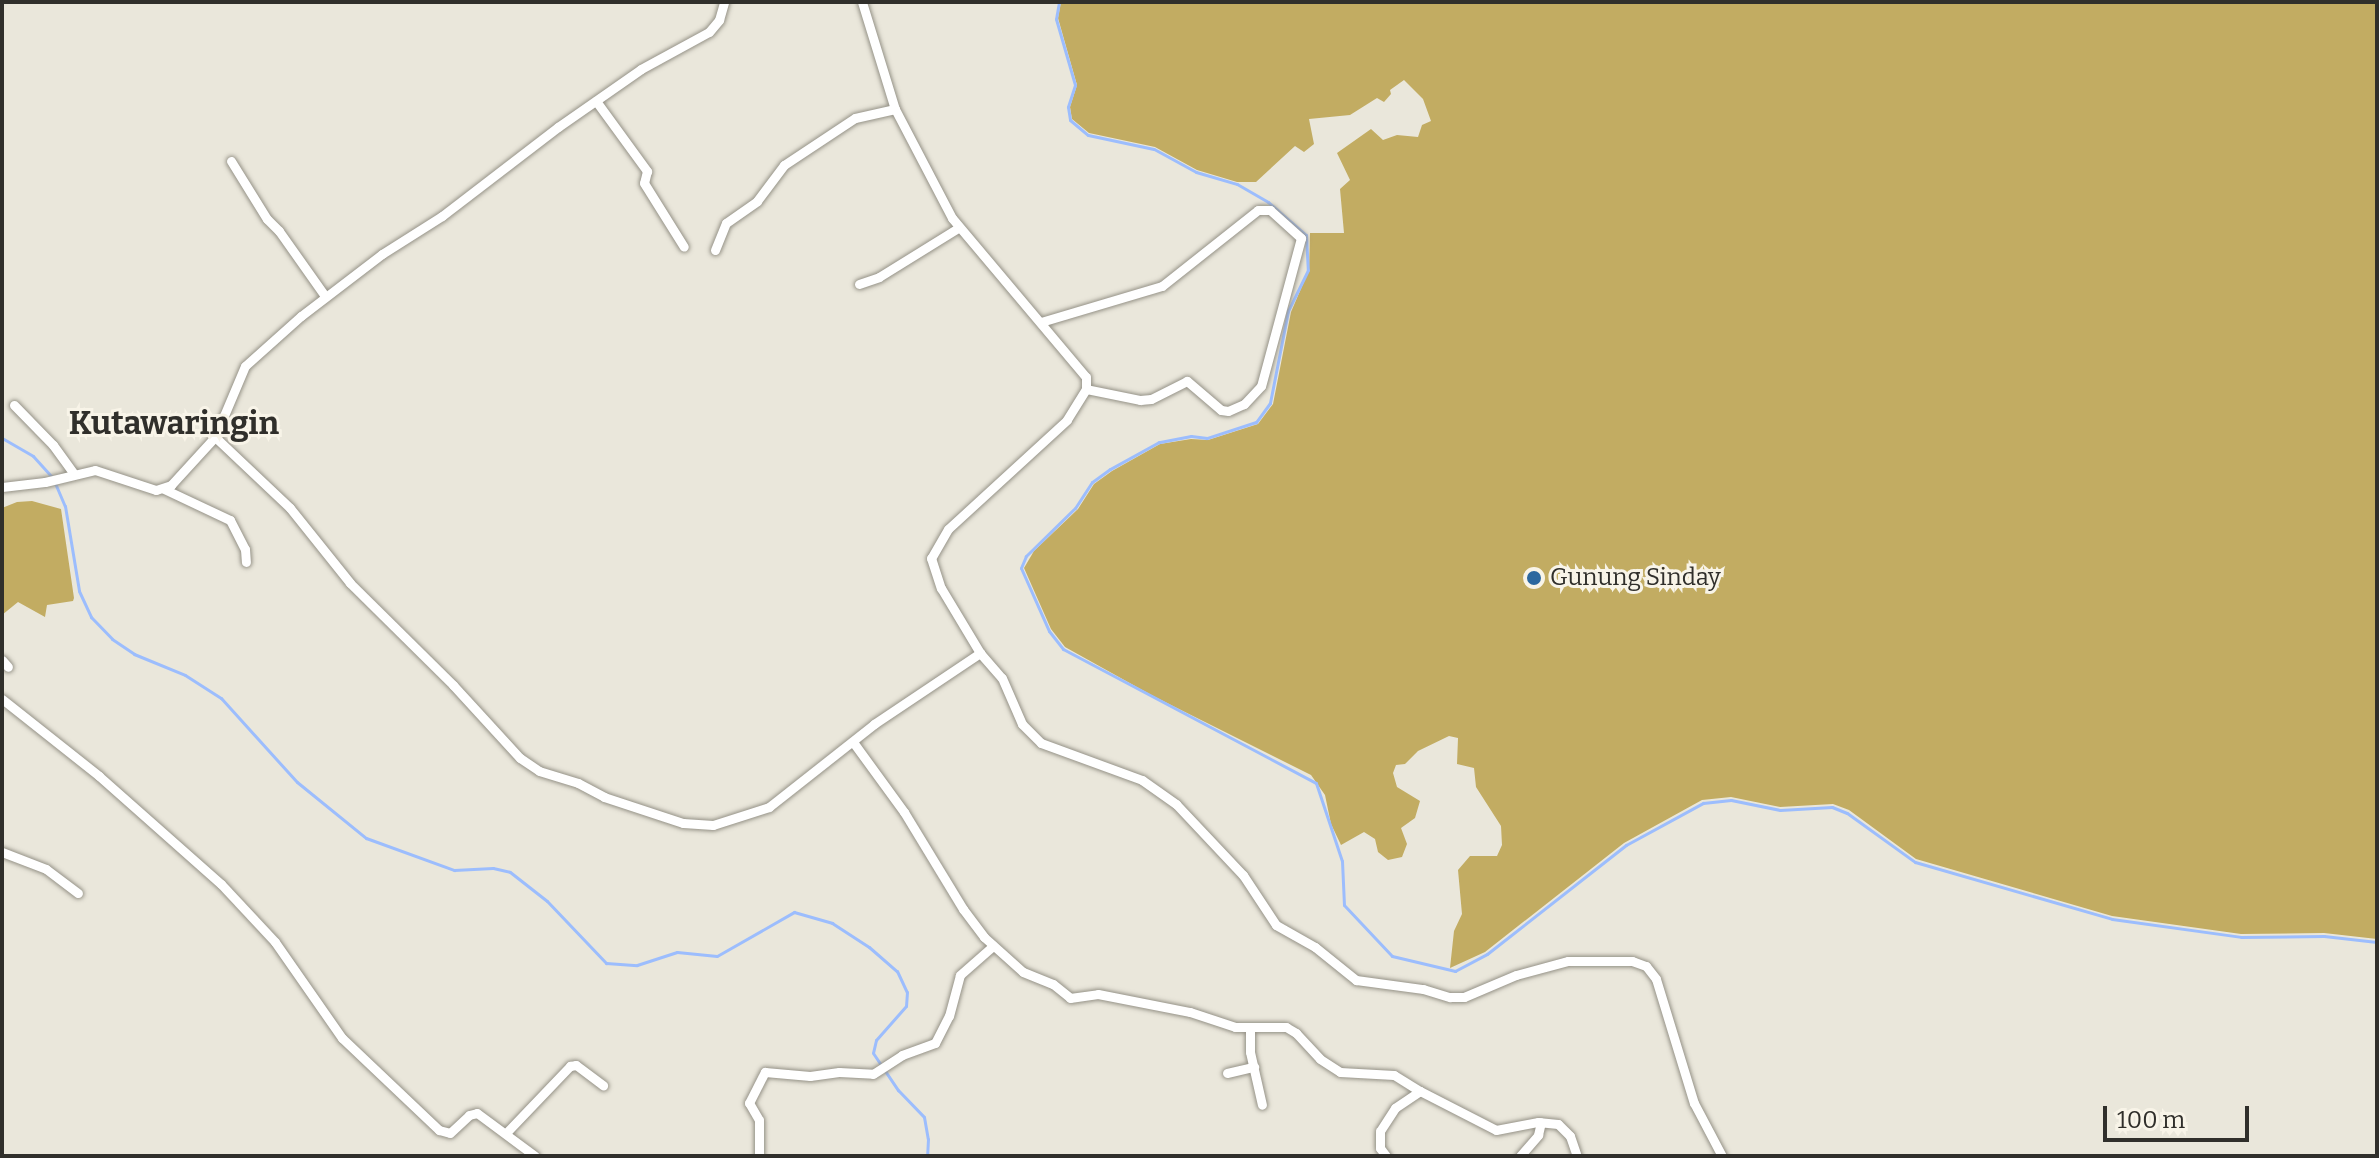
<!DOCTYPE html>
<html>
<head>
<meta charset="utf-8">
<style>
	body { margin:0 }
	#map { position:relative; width:2379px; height:1158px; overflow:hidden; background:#eae7db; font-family:Bitter,serif }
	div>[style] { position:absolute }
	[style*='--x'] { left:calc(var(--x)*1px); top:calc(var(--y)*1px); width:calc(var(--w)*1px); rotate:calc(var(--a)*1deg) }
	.forest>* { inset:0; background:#c2ac62 }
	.stream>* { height:3px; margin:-1.5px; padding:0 1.5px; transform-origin:1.5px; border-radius:1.5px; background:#9cbdfd }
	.roads { filter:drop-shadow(0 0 2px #959287) drop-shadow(0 0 2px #959287) }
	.street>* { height:9px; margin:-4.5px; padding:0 4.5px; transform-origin:4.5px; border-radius:4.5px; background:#fff }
	.dots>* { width:22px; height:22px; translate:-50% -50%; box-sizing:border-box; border:4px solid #f8f4e8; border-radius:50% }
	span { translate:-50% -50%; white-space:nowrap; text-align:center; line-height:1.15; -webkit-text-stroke:6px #f8f4e8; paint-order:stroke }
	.poi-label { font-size:24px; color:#302f2b }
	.left { translate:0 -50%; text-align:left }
	.district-label { font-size:32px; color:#302f2b; font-weight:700 }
	.frame { position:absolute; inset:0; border:4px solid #302f2b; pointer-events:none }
	.scale { position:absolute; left:2103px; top:1106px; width:146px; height:36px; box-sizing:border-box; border:4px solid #302f2b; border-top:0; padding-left:10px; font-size:24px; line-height:28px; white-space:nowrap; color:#302f2b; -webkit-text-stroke:6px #f8f4e8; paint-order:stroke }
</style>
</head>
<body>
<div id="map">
	<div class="forest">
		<div style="clip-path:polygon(1061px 2px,2377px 2px,2377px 939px,2324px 933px,2241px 934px,2112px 916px,1916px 859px,1849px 810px,1833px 804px,1780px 807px,1731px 797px,1702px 800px,1624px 843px,1485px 952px,1450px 968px,1454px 931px,1462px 914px,1458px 870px,1470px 856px,1497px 856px,1502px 845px,1501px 826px,1476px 787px,1474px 768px,1457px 764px,1458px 738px,1449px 736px,1418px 751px,1405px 764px,1396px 765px,1393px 773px,1397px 787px,1420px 801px,1415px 818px,1401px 828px,1407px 844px,1402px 857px,1388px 860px,1378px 852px,1375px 839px,1364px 832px,1341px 845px,1331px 824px,1325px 795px,1311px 775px,1153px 696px,1065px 647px,1051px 629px,1024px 568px,1034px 551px,1078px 509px,1094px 484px,1112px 471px,1160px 444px,1191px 439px,1208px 440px,1258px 424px,1273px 404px,1291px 312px,1309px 270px,1310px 233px,1344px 233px,1340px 189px,1350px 180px,1337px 153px,1371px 129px,1383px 140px,1397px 135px,1418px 137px,1422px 125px,1431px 121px,1423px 99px,1404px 80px,1390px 90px,1391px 94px,1384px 102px,1377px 98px,1350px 115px,1309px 119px,1314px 144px,1304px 152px,1295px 146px,1256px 182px,1237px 182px,1197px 170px,1155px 147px,1089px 133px,1072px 119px,1070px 107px,1077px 85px,1058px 18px)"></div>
		<div style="clip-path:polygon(32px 501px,61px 509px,74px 598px,73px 601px,47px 605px,45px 617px,18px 602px,2px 615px,2px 508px,17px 502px)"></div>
	</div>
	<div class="stream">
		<div style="--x:1059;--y:2;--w:17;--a:100"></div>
		<div style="--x:1056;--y:19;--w:69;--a:73.9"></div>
		<div style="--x:1075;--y:85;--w:23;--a:108"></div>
		<div style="--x:1068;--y:107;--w:13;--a:81"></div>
		<div style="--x:1070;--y:120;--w:23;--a:40"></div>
		<div style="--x:1088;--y:135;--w:67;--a:12"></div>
		<div style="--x:1154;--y:149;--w:48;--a:28.7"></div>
		<div style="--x:1196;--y:172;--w:43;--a:16.3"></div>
		<div style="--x:1237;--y:184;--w:36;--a:30"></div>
		<div style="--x:1268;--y:202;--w:50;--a:41"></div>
		<div style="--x:1306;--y:235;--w:35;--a:87"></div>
		<div style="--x:1308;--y:270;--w:46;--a:116"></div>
		<div style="--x:1288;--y:311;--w:94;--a:101.1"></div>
		<div style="--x:1270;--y:403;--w:24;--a:126"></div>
		<div style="--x:1256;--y:422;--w:52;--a:161.9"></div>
		<div style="--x:1207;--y:438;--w:16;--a:-173"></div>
		<div style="--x:1191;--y:436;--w:33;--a:169"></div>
		<div style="--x:1159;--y:442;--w:56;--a:151.1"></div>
		<div style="--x:1110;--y:469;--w:22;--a:144"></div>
		<div style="--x:1092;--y:482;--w:31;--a:123"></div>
		<div style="--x:1075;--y:508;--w:69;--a:135.6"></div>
		<div style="--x:1026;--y:556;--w:13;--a:113"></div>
		<div style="--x:1021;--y:568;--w:69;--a:66"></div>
		<div style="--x:1049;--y:631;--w:23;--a:52"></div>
		<div style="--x:1063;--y:649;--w:286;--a:27.9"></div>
		<div style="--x:1316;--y:783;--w:82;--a:71.6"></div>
		<div style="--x:1342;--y:861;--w:44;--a:87.4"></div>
		<div style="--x:1344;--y:905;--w:70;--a:46.7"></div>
		<div style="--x:1392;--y:956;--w:65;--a:13.4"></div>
		<div style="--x:1455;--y:971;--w:36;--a:-28"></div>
		<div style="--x:1487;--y:954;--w:177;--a:-38.1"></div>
		<div style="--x:1626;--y:845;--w:88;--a:-28.6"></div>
		<div style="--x:1703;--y:803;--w:28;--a:-6"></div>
		<div style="--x:1731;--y:800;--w:50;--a:11.5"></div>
		<div style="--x:1780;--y:810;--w:52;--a:-3.3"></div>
		<div style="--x:1832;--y:807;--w:16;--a:22"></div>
		<div style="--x:1847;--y:813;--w:84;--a:35.8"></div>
		<div style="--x:1915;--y:862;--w:205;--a:16.1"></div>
		<div style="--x:2112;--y:919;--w:130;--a:7.9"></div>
		<div style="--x:2241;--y:937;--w:83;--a:-0.7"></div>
		<div style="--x:2324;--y:936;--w:53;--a:6.5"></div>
		<div style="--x:2;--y:438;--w:36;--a:30"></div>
		<div style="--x:33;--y:456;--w:27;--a:48"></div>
		<div style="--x:55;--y:483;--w:25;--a:67"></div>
		<div style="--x:65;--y:506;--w:86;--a:80.6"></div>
		<div style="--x:79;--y:591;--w:29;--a:65"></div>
		<div style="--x:91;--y:617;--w:30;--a:46"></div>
		<div style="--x:112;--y:639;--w:27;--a:34"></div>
		<div style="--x:134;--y:654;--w:55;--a:22.4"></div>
		<div style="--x:185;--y:675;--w:43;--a:32.6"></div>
		<div style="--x:221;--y:698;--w:113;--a:47.9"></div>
		<div style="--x:297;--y:782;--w:89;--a:39.1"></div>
		<div style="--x:366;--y:838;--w:94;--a:20"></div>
		<div style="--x:454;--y:870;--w:39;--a:-3"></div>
		<div style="--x:493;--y:868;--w:17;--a:13"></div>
		<div style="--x:510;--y:872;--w:47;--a:38.1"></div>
		<div style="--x:547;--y:901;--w:86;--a:46.4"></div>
		<div style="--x:606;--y:963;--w:31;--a:4"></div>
		<div style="--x:637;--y:965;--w:42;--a:-18"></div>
		<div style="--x:677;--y:952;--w:40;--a:5.7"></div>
		<div style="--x:717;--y:956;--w:89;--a:-29.7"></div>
		<div style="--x:794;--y:912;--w:40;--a:16"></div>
		<div style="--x:832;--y:923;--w:44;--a:33"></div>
		<div style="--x:869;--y:947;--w:37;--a:41"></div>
		<div style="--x:897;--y:971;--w:23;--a:65"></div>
		<div style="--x:907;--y:992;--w:14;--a:94"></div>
		<div style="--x:906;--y:1006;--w:45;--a:131.4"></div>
		<div style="--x:876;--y:1040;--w:13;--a:103"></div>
		<div style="--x:873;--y:1053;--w:45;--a:56"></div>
		<div style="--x:898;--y:1090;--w:37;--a:46"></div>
		<div style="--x:924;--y:1117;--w:22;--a:80"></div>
		<div style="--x:928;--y:1139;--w:17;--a:93"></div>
	</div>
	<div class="roads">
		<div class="street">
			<div style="--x:862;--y:2;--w:112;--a:72.9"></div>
			<div style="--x:895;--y:109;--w:123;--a:62.4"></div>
			<div style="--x:952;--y:218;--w:208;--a:49.9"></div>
			<div style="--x:1086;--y:377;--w:12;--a:90"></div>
			<div style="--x:1086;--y:389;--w:36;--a:122"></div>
			<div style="--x:1067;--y:420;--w:161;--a:137.5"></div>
			<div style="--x:948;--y:529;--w:34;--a:120"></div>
			<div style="--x:931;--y:558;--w:32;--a:72"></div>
			<div style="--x:941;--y:588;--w:76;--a:59"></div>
			<div style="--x:980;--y:653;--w:33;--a:49"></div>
			<div style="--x:1002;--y:678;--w:50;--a:66.5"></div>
			<div style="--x:1022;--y:724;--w:27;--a:45"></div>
			<div style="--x:1041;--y:743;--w:108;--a:20.1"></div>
			<div style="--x:1142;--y:780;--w:42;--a:35.2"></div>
			<div style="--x:1176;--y:804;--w:98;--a:46.7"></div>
			<div style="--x:1243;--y:875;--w:60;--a:56.6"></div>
			<div style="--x:1276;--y:925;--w:45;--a:29.4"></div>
			<div style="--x:1315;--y:947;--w:53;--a:38.8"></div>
			<div style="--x:1356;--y:980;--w:68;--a:7.7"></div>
			<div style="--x:1423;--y:989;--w:28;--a:17"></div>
			<div style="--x:1450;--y:997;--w:14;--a:0"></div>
			<div style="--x:1464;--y:997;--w:56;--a:-22.9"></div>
			<div style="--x:1516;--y:975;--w:54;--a:-15.1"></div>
			<div style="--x:1568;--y:961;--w:64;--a:0"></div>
			<div style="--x:1632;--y:961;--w:15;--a:20"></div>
			<div style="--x:1646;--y:966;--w:16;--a:52"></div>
			<div style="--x:1656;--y:979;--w:130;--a:73"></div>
			<div style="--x:1694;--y:1103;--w:60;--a:62.2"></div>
			<div style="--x:596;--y:101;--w:87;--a:53.9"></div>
			<div style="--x:647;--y:171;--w:12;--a:104"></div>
			<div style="--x:644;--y:183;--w:75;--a:58"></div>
			<div style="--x:231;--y:161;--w:68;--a:58.2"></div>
			<div style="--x:267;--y:219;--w:17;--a:45"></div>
			<div style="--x:279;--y:231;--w:80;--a:54.7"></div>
			<div style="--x:715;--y:250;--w:29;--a:-68"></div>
			<div style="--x:726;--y:223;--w:38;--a:-35"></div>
			<div style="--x:757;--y:201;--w:45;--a:-53.1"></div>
			<div style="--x:784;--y:165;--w:85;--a:-33.5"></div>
			<div style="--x:855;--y:118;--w:41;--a:-12.7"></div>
			<div style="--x:859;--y:284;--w:21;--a:-19"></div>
			<div style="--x:879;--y:277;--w:93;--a:-31.8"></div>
			<div style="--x:1041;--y:322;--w:126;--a:-16.6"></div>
			<div style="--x:1162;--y:286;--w:122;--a:-38.4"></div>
			<div style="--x:1258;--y:210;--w:12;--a:0"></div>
			<div style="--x:1270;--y:210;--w:42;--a:42.1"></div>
			<div style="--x:1301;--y:238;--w:153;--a:105.1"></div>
			<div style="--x:1261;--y:386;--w:25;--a:133"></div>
			<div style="--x:1244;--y:404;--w:17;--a:156"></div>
			<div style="--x:1228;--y:411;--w:7;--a:-172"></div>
			<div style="--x:1221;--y:410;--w:45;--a:-139.5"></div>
			<div style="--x:1187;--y:381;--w:40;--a:153.4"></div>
			<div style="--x:1151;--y:399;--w:11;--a:175"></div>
			<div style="--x:1140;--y:400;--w:55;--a:-168.5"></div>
			<div style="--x:14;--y:405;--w:56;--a:45.7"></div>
			<div style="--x:53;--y:445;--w:36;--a:54"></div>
			<div style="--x:215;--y:437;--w:103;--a:43.4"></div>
			<div style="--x:290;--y:508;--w:96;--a:51.3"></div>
			<div style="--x:350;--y:583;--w:145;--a:44.7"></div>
			<div style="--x:453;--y:685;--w:99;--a:47.5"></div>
			<div style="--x:520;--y:758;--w:23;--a:34"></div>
			<div style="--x:539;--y:771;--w:41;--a:17.1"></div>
			<div style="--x:578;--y:783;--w:30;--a:28"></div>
			<div style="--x:604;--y:797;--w:83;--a:18.2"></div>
			<div style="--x:683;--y:823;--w:30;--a:4"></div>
			<div style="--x:713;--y:825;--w:59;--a:-17.8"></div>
			<div style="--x:769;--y:807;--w:134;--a:-38.3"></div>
			<div style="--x:874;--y:724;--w:128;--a:-33.8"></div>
			<div style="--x:2;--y:487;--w:43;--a:-6.6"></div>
			<div style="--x:45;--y:482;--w:51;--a:-13.5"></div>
			<div style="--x:95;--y:470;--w:64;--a:18.2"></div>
			<div style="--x:156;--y:490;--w:16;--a:-18"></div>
			<div style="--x:171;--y:485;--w:65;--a:-47.5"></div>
			<div style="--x:215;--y:437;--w:77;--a:-67.1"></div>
			<div style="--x:245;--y:366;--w:75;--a:-41.8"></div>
			<div style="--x:301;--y:316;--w:102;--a:-37.4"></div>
			<div style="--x:382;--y:254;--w:71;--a:-32.3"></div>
			<div style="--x:442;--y:216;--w:146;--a:-37.5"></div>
			<div style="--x:558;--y:127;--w:101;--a:-34.9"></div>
			<div style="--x:641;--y:69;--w:77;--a:-28.6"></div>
			<div style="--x:709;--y:32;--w:16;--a:-50"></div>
			<div style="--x:719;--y:20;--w:19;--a:-74"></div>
			<div style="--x:164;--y:489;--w:73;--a:25.2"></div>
			<div style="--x:230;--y:520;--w:33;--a:63"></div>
			<div style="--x:245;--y:549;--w:13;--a:86"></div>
			<div style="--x:2;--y:660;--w:9;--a:49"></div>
			<div style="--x:2;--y:699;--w:124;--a:38.4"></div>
			<div style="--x:99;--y:776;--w:163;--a:41.5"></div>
			<div style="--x:221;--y:884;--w:79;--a:47"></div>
			<div style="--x:275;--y:942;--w:117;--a:55.1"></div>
			<div style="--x:342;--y:1038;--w:134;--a:43.5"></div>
			<div style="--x:439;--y:1130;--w:11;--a:15"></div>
			<div style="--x:450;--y:1133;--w:26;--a:-43"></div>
			<div style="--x:469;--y:1115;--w:8;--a:-14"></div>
			<div style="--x:477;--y:1113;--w:72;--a:36.6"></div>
			<div style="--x:853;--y:742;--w:87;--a:53.9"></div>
			<div style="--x:904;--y:812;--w:114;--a:58.7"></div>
			<div style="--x:963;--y:909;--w:35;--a:53"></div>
			<div style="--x:984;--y:937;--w:52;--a:41.9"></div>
			<div style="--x:1023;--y:972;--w:32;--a:22"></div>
			<div style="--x:1053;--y:984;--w:22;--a:39"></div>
			<div style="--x:1070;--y:998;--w:28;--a:-8"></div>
			<div style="--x:1098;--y:994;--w:94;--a:11.1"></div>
			<div style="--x:1190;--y:1012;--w:47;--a:18.4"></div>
			<div style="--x:1235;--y:1027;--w:51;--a:0"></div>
			<div style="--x:1286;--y:1027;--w:12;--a:31"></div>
			<div style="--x:1296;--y:1033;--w:35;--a:47"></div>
			<div style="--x:1320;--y:1059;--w:24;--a:33"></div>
			<div style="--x:1340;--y:1072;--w:54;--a:3.2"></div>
			<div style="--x:1394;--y:1075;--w:31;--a:32"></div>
			<div style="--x:1420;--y:1091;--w:30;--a:146"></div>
			<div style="--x:1395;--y:1108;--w:27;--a:123"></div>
			<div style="--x:1380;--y:1131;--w:17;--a:90"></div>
			<div style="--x:1380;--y:1148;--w:10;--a:53"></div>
			<div style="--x:2;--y:852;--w:47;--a:21.1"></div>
			<div style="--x:46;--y:869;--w:40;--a:37"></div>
			<div style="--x:1250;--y:1028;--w:24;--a:90"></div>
			<div style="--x:1250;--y:1052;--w:54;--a:77.2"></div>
			<div style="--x:1227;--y:1073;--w:28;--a:-13"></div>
			<div style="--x:1420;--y:1091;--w:85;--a:27.2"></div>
			<div style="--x:1496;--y:1130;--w:43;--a:-10.8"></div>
			<div style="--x:1538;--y:1122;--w:20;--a:6"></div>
			<div style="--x:1558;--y:1124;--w:17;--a:45"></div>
			<div style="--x:1570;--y:1136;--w:21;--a:71"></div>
			<div style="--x:506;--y:1133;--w:93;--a:-46.3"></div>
			<div style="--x:570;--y:1066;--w:6;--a:-9"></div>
			<div style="--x:576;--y:1065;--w:34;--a:37"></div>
			<div style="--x:759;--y:1156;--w:36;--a:-90"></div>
			<div style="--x:759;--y:1120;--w:20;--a:-120"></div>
			<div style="--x:749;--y:1103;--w:35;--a:-63"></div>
			<div style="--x:765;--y:1072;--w:45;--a:5.1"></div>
			<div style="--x:810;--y:1076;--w:29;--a:-8"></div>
			<div style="--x:839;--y:1072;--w:34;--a:3"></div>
			<div style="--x:873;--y:1074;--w:35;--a:-33"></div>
			<div style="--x:902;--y:1055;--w:35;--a:-20"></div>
			<div style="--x:935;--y:1043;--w:30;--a:-63"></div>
			<div style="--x:949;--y:1016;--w:42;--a:-75"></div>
			<div style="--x:960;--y:975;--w:44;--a:-41.3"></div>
			<div style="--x:1520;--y:1156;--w:28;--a:-49"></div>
			<div style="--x:1538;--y:1135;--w:13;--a:-77"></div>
		</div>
	</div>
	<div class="dots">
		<div style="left:1534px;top:578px;background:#2c689f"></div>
	</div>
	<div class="poi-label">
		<span class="left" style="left:1550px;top:578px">Gunung Sinday</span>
	</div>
	<div class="district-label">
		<span style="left:174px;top:423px">Kutawaringin</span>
	</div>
	<div class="frame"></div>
	<div class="scale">100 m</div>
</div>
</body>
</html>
